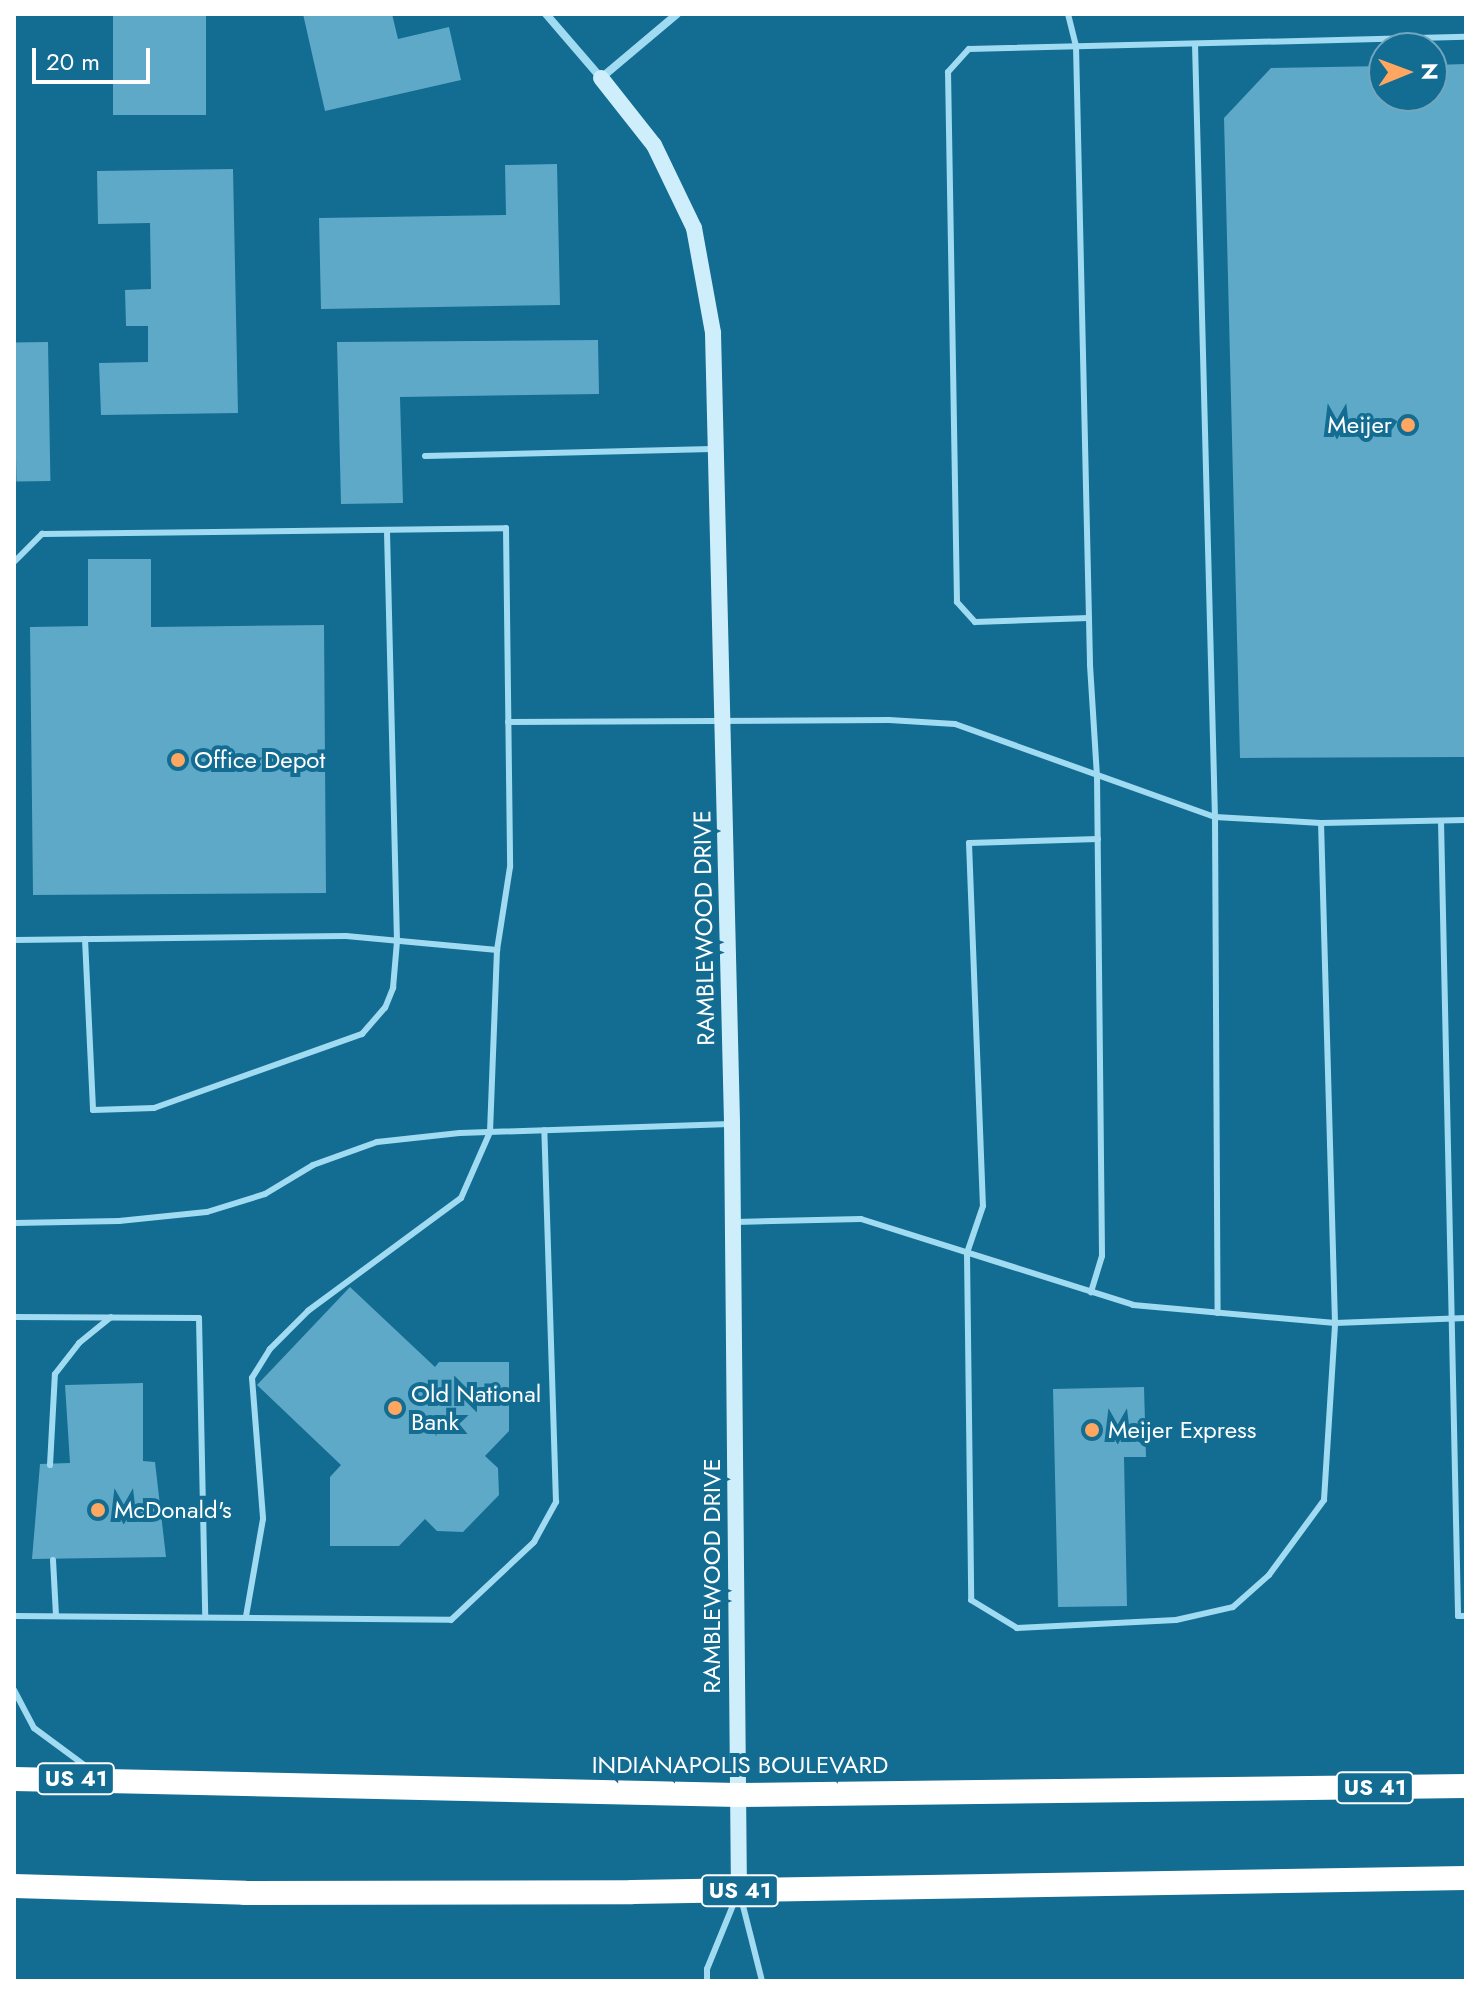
<!DOCTYPE html>
<html>
<head>
<meta charset="utf-8">
<style>
	body { margin:0 }
	#map { position:relative; width:1480px; height:1995px; overflow:hidden; background:#136c92; font-family:Jost,sans-serif }
	div>[style] { position:absolute }
	[style*='--x'] { left:calc(var(--x)*1px); top:calc(var(--y)*1px); width:calc(var(--w)*1px); rotate:calc(var(--a)*1deg) }
	.building>* { inset:0; background:#5ea9c7; transform-origin:0 0 }
	.lane>* { height:6px; margin:-3px; padding:0 3px; transform-origin:3px; border-radius:3px; background:#a0dbf2 }
	.street>* { height:8px; margin:-4px; padding:0 4px; transform-origin:4px; border-radius:4px; background:#a0dbf2 }
	.secondary>* { height:16px; margin:-8px; padding:0 8px; transform-origin:8px; border-radius:8px; background:#cfeefc }
	.highway>* { height:24px; margin:-12px; padding:0 12px; transform-origin:12px; border-radius:12px; background:#fff }
	.dots>* { width:22px; height:22px; translate:-50% -50%; box-sizing:border-box; border:4px solid #136c92; border-radius:50% }
	span { translate:-50% -50%; white-space:nowrap; text-align:center; line-height:1.15; -webkit-text-stroke:8px #136c92; paint-order:stroke }
	.shield-label span { padding:2px 6px; background:#136c92; border:2px solid; border-radius:6px; -webkit-text-stroke-width:0 }
	.shield-label { font-size:22px; color:#fff; font-weight:700 }
	.poi-label { font-size:24px; color:#fff }
	.right { translate:-100% -50%; text-align:right }
	.left { translate:0 -50%; text-align:left }
	.street-label { font-size:24px; color:#fff }
	.frame { position:absolute; inset:0; border:16px solid #fff; pointer-events:none }
	.north { position:absolute; left:1368px; top:32px; width:80px; height:80px; box-sizing:border-box; background:#136c92; border:2px solid #71a7be; border-radius:50%; rotate:89deg; font-size:22px; font-weight:700; line-height:32px; text-align:center; color:#fff }
	.north::after { content:''; display:block; margin:auto; width:28px; height:36px; background:#ffa761; clip-path:polygon(50% 0,100% 100%,50% 72%,0 100%) }
	.scale { position:absolute; left:32px; top:48px; width:118px; height:36px; box-sizing:border-box; border:4px solid #fff; border-top:0; padding-left:10px; font-size:24px; line-height:28px; white-space:nowrap; color:#fff; -webkit-text-stroke:6px #136c92; paint-order:stroke }
</style>
</head>
<body>
<div id="map">
	<div class="building">
		<div style="left:113px;top:14px;width:93px;height:101px"></div>
		<div style="clip-path:polygon(303px 14px,392px 14px,398px 39px,449px 27px,461px 80px,325px 111px)"></div>
		<div style="clip-path:polygon(1466px 64px,1466px 757px,1240px 758px,1224px 118px,1271px 68px,1384px 66px,1384px 96px,1432px 96px,1432px 65px)"></div>
		<div style="clip-path:polygon(557px 164px,560px 305px,321px 309px,319px 218px,506px 215px,505px 165px)"></div>
		<div style="clip-path:polygon(233px 169px,238px 413px,101px 415px,99px 363px,148px 362px,148px 326px,126px 326px,125px 290px,151px 289px,150px 223px,98px 224px,97px 171px)"></div>
		<div style="clip-path:polygon(598px 340px,599px 394px,400px 397px,403px 503px,341px 504px,337px 342px)"></div>
		<div style="left:48px;top:342px;width:139px;height:34px;rotate:89deg"></div>
		<div style="clip-path:polygon(88px 559px,151px 559px,151px 627px,324px 625px,326px 893px,33px 895px,30px 627px,88px 626px)"></div>
		<div style="clip-path:polygon(350px 1287px,435px 1367px,439px 1362px,509px 1362px,509px 1431px,485px 1456px,498px 1468px,499px 1495px,463px 1532px,437px 1531px,425px 1519px,399px 1546px,330px 1546px,330px 1477px,341px 1465px,257px 1385px)"></div>
		<div style="clip-path:polygon(143px 1383px,143px 1461px,155px 1462px,166px 1557px,32px 1559px,40px 1464px,70px 1463px,65px 1385px)"></div>
		<div style="clip-path:polygon(1144px 1387px,1146px 1457px,1124px 1457px,1127px 1606px,1058px 1607px,1053px 1389px)"></div>
	</div>
	<div class="lane">
		<div style="--x:1068;--y:14;--w:33;--a:76"></div>
		<div style="--x:1076;--y:46;--w:619;--a:88.7"></div>
		<div style="--x:1090;--y:665;--w:111;--a:86.4"></div>
		<div style="--x:1097;--y:776;--w:480;--a:89.4"></div>
		<div style="--x:1102;--y:1256;--w:38;--a:107"></div>
		<div style="--x:1195;--y:44;--w:773;--a:88.52"></div>
		<div style="--x:1215;--y:817;--w:496;--a:89.7"></div>
		<div style="--x:425;--y:456;--w:287;--a:-1.4"></div>
		<div style="--x:14;--y:562;--w:40;--a:-45"></div>
		<div style="--x:42;--y:534;--w:464;--a:-0.7"></div>
		<div style="--x:506;--y:528;--w:339;--a:89.3"></div>
		<div style="--x:510;--y:867;--w:84;--a:98.9"></div>
		<div style="--x:497;--y:950;--w:182;--a:92.2"></div>
		<div style="--x:490;--y:1132;--w:72;--a:113.7"></div>
		<div style="--x:461;--y:1198;--w:190;--a:143.6"></div>
		<div style="--x:308;--y:1311;--w:54;--a:135"></div>
		<div style="--x:270;--y:1349;--w:34;--a:122"></div>
		<div style="--x:252;--y:1378;--w:141;--a:85.5"></div>
		<div style="--x:263;--y:1519;--w:98;--a:99.9"></div>
		<div style="--x:1089;--y:618;--w:114;--a:178"></div>
		<div style="--x:975;--y:622;--w:27;--a:-132"></div>
		<div style="--x:957;--y:602;--w:530;--a:-90.97"></div>
		<div style="--x:948;--y:72;--w:31;--a:-48"></div>
		<div style="--x:969;--y:49;--w:497;--a:-1.4"></div>
		<div style="--x:508;--y:722;--w:381;--a:-0.3"></div>
		<div style="--x:889;--y:720;--w:66;--a:3.5"></div>
		<div style="--x:955;--y:724;--w:276;--a:19.7"></div>
		<div style="--x:1215;--y:817;--w:106;--a:3.2"></div>
		<div style="--x:1321;--y:823;--w:145;--a:-1.2"></div>
		<div style="--x:1441;--y:821;--w:795;--a:88.77"></div>
		<div style="--x:1458;--y:1616;--w:8;--a:0"></div>
		<div style="--x:1098;--y:839;--w:129;--a:178.2"></div>
		<div style="--x:969;--y:843;--w:363;--a:87.8"></div>
		<div style="--x:983;--y:1206;--w:50;--a:108.8"></div>
		<div style="--x:967;--y:1253;--w:347;--a:89.3"></div>
		<div style="--x:971;--y:1600;--w:54;--a:31.3"></div>
		<div style="--x:1017;--y:1628;--w:159;--a:-2.9"></div>
		<div style="--x:1176;--y:1620;--w:58;--a:-12.8"></div>
		<div style="--x:1233;--y:1607;--w:48;--a:-41.6"></div>
		<div style="--x:1269;--y:1575;--w:93;--a:-53.7"></div>
		<div style="--x:1324;--y:1500;--w:177;--a:-86.4"></div>
		<div style="--x:1335;--y:1323;--w:500;--a:-91.6"></div>
		<div style="--x:85;--y:939;--w:171;--a:87.3"></div>
		<div style="--x:93;--y:1110;--w:61;--a:-1.9"></div>
		<div style="--x:154;--y:1108;--w:221;--a:-19.6"></div>
		<div style="--x:362;--y:1034;--w:35;--a:-49"></div>
		<div style="--x:385;--y:1008;--w:22;--a:-68"></div>
		<div style="--x:393;--y:988;--w:47;--a:-85.1"></div>
		<div style="--x:397;--y:941;--w:411;--a:-91.4"></div>
		<div style="--x:14;--y:940;--w:332;--a:-0.7"></div>
		<div style="--x:346;--y:936;--w:152;--a:5.3"></div>
		<div style="--x:736;--y:1222;--w:125;--a:-1.4"></div>
		<div style="--x:861;--y:1219;--w:285;--a:17.5"></div>
		<div style="--x:1133;--y:1305;--w:203;--a:5.1"></div>
		<div style="--x:1335;--y:1323;--w:131;--a:-2.2"></div>
		<div style="--x:14;--y:1223;--w:105;--a:-1.1"></div>
		<div style="--x:119;--y:1221;--w:88;--a:-5.8"></div>
		<div style="--x:207;--y:1212;--w:61;--a:-17.2"></div>
		<div style="--x:265;--y:1194;--w:56;--a:-31.1"></div>
		<div style="--x:313;--y:1165;--w:68;--a:-19.8"></div>
		<div style="--x:377;--y:1142;--w:83;--a:-6.2"></div>
		<div style="--x:460;--y:1133;--w:270;--a:-1.9"></div>
		<div style="--x:14;--y:1317;--w:185;--a:0.3"></div>
		<div style="--x:199;--y:1318;--w:297;--a:88.8"></div>
		<div style="--x:50;--y:1465;--w:91;--a:-86.9"></div>
		<div style="--x:55;--y:1374;--w:39;--a:-52"></div>
		<div style="--x:79;--y:1343;--w:41;--a:-39.1"></div>
		<div style="--x:53;--y:1560;--w:56;--a:86.9"></div>
		<div style="--x:14;--y:1616;--w:437;--a:0.5"></div>
		<div style="--x:451;--y:1620;--w:114;--a:-43.2"></div>
		<div style="--x:534;--y:1542;--w:46;--a:-61.2"></div>
		<div style="--x:556;--y:1502;--w:372;--a:-91.8"></div>
		<div style="--x:14;--y:1690;--w:43;--a:62.2"></div>
		<div style="--x:34;--y:1728;--w:76;--a:36.4"></div>
		<div style="--x:740;--y:1894;--w:90;--a:75.8"></div>
		<div style="--x:707;--y:1981;--w:12;--a:-90"></div>
		<div style="--x:707;--y:1969;--w:77;--a:-67.8"></div>
	</div>
	<div class="street">
		<div style="--x:546;--y:14;--w:84;--a:49.3"></div>
		<div style="--x:601;--y:78;--w:99;--a:-40.1"></div>
	</div>
	<div class="secondary">
		<div style="--x:601;--y:78;--w:85;--a:51.7"></div>
		<div style="--x:654;--y:145;--w:92;--a:64.3"></div>
		<div style="--x:694;--y:228;--w:107;--a:79.7"></div>
		<div style="--x:713;--y:333;--w:791;--a:88.62"></div>
		<div style="--x:732;--y:1124;--w:767;--a:89.48"></div>
	</div>
	<div class="highway">
		<div style="--x:14;--y:1779;--w:724;--a:1.27"></div>
		<div style="--x:738;--y:1795;--w:728;--a:-0.71"></div>
		<div style="--x:14;--y:1886;--w:231;--a:1.7"></div>
		<div style="--x:245;--y:1893;--w:387;--a:-0.1"></div>
		<div style="--x:632;--y:1892;--w:834;--a:-0.96"></div>
	</div>
	<div class="dots">
		<div style="left:1408px;top:425px;background:#ffa761"></div>
		<div style="left:178px;top:760px;background:#ffa761"></div>
		<div style="left:395px;top:1408px;background:#ffa761"></div>
		<div style="left:1092px;top:1430px;background:#ffa761"></div>
		<div style="left:98px;top:1510px;background:#ffa761"></div>
	</div>
	<div class="shield-label">
		<span style="left:76px;top:1779px">US 41</span>
		<span style="left:1375px;top:1788px">US 41</span>
		<span style="left:740px;top:1891px">US 41</span>
	</div>
	<div class="poi-label">
		<span class="right" style="left:1392px;top:425px">Meijer</span>
		<span class="left" style="left:194px;top:760px">Office Depot</span>
		<span class="left" style="left:411px;top:1408px">Old National<br>Bank</span>
		<span class="left" style="left:1108px;top:1430px">Meijer Express</span>
		<span class="left" style="left:114px;top:1510px">McDonald's</span>
	</div>
	<div class="street-label">
		<span style="left:704px;top:928px;rotate:-91deg">RAMBLEWOOD DRIVE</span>
		<span style="left:712px;top:1576px;rotate:-90deg">RAMBLEWOOD DRIVE</span>
		<span style="left:740px;top:1765px">INDIANAPOLIS BOULEVARD</span>
	</div>
	<div class="frame"></div>
	<div class="north">N</div>
	<div class="scale">20 m</div>
</div>
</body>
</html>
